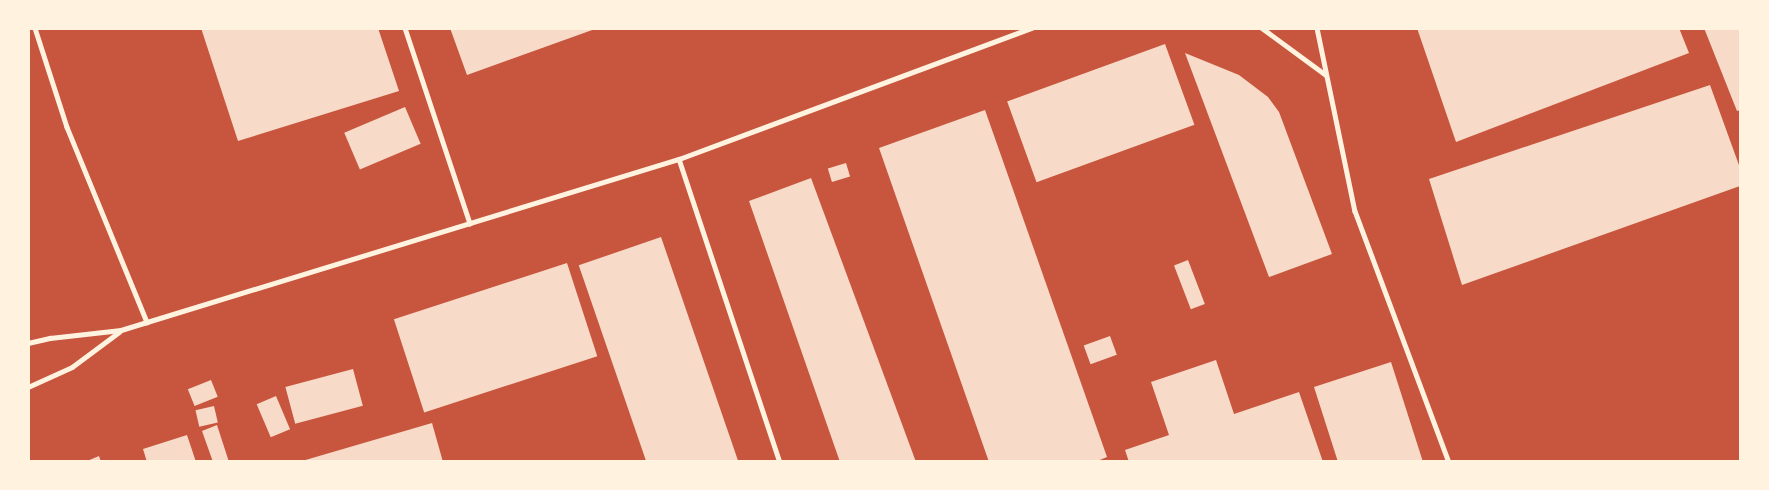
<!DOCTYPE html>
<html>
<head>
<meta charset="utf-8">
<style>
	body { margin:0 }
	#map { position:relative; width:1769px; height:490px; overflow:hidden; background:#c8553d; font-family:"Source Serif 4",serif }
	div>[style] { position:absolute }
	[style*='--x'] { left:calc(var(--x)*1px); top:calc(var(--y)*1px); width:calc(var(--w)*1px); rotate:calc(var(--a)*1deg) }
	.building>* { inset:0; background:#f7dbc8; transform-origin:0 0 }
	.service>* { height:4.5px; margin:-2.25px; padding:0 2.25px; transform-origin:2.25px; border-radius:2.25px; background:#fff3e0 }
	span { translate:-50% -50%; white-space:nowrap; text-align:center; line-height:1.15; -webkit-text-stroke:5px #fff3e0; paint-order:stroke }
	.frame { position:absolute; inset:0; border:30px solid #fff3e0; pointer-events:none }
</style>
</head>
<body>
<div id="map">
	<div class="building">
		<div style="clip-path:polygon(201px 28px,378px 28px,399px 91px,238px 141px)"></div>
		<div style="clip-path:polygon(450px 28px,595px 28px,595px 29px,467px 75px)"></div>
		<div style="clip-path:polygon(1417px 28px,1679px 28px,1689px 53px,1456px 142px)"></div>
		<div style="clip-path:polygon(1704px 28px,1740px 28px,1740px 110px,1737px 111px)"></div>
		<div style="left:1165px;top:44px;width:86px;height:168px;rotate:70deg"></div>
		<div style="clip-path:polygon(1185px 53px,1239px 75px,1268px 97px,1279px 112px,1332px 254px,1269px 277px)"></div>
		<div style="clip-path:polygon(1710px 85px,1740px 168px,1740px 186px,1462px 285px,1429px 179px)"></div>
		<div style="left:405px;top:107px;width:40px;height:66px;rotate:67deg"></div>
		<div style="clip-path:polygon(985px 110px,1107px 457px,1095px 462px,989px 462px,879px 148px)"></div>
		<div style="left:846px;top:163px;width:14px;height:19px;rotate:73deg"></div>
		<div style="clip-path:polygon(811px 178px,916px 462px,840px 462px,749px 201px)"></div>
		<div style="left:661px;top:237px;width:237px;height:87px;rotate:71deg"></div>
		<div style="left:1188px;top:260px;width:47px;height:15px;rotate:69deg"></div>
		<div style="left:567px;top:263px;width:98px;height:182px;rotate:72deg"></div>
		<div style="left:1110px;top:336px;width:20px;height:28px;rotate:70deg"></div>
		<div style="clip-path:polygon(1216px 360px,1234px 414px,1299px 392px,1323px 462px,1129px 462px,1125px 450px,1169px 435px,1151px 382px)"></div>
		<div style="clip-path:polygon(1391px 362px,1423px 462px,1338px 462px,1314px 387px)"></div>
		<div style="left:353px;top:369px;width:38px;height:70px;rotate:75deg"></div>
		<div style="left:211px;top:380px;width:18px;height:25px;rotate:68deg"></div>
		<div style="left:276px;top:396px;width:36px;height:21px;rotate:67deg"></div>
		<div style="left:214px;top:406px;width:17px;height:19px;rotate:77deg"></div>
		<div style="clip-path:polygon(432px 423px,443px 462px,302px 462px,302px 461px)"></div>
		<div style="clip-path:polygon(217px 425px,229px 462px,213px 462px,202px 431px)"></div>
		<div style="clip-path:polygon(187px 435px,196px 462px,147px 462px,143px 449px)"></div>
		<div style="clip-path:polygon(99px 456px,101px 462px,87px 462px,87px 461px)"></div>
	</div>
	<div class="service">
		<div style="--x:35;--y:28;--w:104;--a:72.1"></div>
		<div style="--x:67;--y:127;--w:211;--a:67.7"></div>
		<div style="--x:405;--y:28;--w:206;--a:71.6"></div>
		<div style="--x:1262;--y:28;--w:79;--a:36.3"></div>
		<div style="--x:1317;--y:28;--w:187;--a:78.3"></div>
		<div style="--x:1355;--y:211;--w:268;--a:69.5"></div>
		<div style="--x:679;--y:159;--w:319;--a:71.6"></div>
		<div style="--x:28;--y:343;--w:23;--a:-13"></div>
		<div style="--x:50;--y:338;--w:71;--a:-6.4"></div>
		<div style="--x:121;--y:330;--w:584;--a:-17.04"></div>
		<div style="--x:679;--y:159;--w:377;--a:-20.4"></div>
		<div style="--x:28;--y:387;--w:48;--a:-24.4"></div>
		<div style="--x:72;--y:367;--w:59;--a:-36.7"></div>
	</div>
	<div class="frame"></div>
</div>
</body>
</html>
